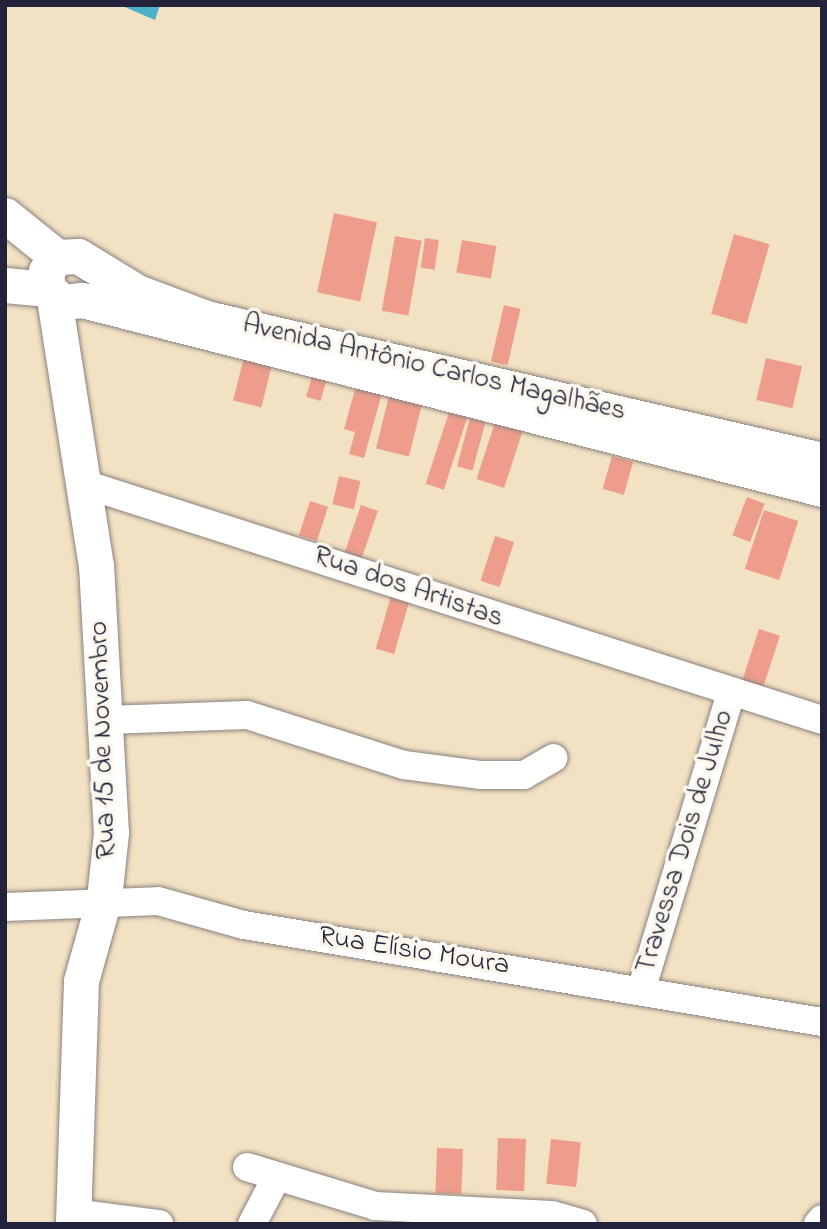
<!DOCTYPE html>
<html>
<head>
<meta charset="utf-8">
<style>
	body { margin:0 }
	#map { position:relative; width:827px; height:1229px; overflow:hidden; background:#f2e1c3; font-family:"Indie Flower",sans-serif }
	div>[style] { position:absolute }
	[style*='--x'] { left:calc(var(--x)*1px); top:calc(var(--y)*1px); width:calc(var(--w)*1px); rotate:calc(var(--a)*1deg) }
	.water>* { inset:0; background:#4ab1c9 }
	.building>* { inset:0; background:#ee9d8c; transform-origin:0 0 }
	.roads { filter:drop-shadow(0 0 2px #8a827f) drop-shadow(0 0 2px #8a827f) }
	.minor>* { height:28px; margin:-14px; padding:0 14px; transform-origin:14px; border-radius:14px; background:#fff }
	.tertiary>* { height:35px; margin:-17.5px; padding:0 17.5px; transform-origin:17.5px; border-radius:17.5px; background:#fff }
	span { translate:-50% -50%; white-space:nowrap; text-align:center; line-height:1.15; -webkit-text-stroke:7px #fbf7ec; paint-order:stroke }
	.street-label { font-size:28px; color:#22223b }
	.frame { position:absolute; inset:0; border:7px solid #22223b; pointer-events:none }
</style>
</head>
<body>
<div id="map">
	<div class="water">
		<div style="clip-path:polygon(120px 5px,160px 5px,155px 20px)"></div>
	</div>
	<div class="building">
		<div style="left:334px;top:213px;width:44px;height:81px;rotate:12deg"></div>
		<div style="left:734px;top:234px;width:37px;height:83px;rotate:16deg"></div>
		<div style="left:395px;top:236px;width:27px;height:76px;rotate:10deg"></div>
		<div style="left:425px;top:238px;width:14px;height:30px;rotate:8deg"></div>
		<div style="left:462px;top:240px;width:35px;height:33px;rotate:10deg"></div>
		<div style="left:504px;top:305px;width:17px;height:58px;rotate:13deg"></div>
		<div style="left:246px;top:349px;width:29px;height:53px;rotate:14deg"></div>
		<div style="left:766px;top:358px;width:37px;height:43px;rotate:13deg"></div>
		<div style="left:315px;top:366px;width:15px;height:32px;rotate:16deg"></div>
		<div style="clip-path:polygon(358px 379px,384px 386px,364px 458px,349px 454px,355px 432px,344px 429px)"></div>
		<div style="left:389px;top:396px;width:34px;height:54px;rotate:14deg"></div>
		<div style="left:452px;top:403px;width:19px;height:85px;rotate:18deg"></div>
		<div style="left:470px;top:418px;width:16px;height:50px;rotate:15deg"></div>
		<div style="left:496px;top:419px;width:29px;height:63px;rotate:18deg"></div>
		<div style="left:612px;top:456px;width:22px;height:34px;rotate:16deg"></div>
		<div style="left:339px;top:476px;width:22px;height:29px;rotate:13deg"></div>
		<div style="left:747px;top:497px;width:19px;height:41px;rotate:21deg"></div>
		<div style="left:310px;top:501px;width:19px;height:36px;rotate:18deg"></div>
		<div style="left:361px;top:505px;width:18px;height:51px;rotate:19deg"></div>
		<div style="left:764px;top:510px;width:36px;height:62px;rotate:18deg"></div>
		<div style="left:495px;top:536px;width:20px;height:47px;rotate:18deg"></div>
		<div style="left:391px;top:596px;width:19px;height:55px;rotate:16deg"></div>
		<div style="left:759px;top:629px;width:22px;height:55px;rotate:18deg"></div>
		<div style="left:498px;top:1138px;width:28px;height:52px;rotate:2deg"></div>
		<div style="left:551px;top:1139px;width:30px;height:45px;rotate:6deg"></div>
		<div style="left:437px;top:1148px;width:26px;height:45px;rotate:2deg"></div>
	</div>
	<div class="roads">
		<div class="minor">
			<div style="--x:84;--y:484;--w:775;--a:17.73"></div>
			<div style="--x:107;--y:720;--w:140;--a:-2"></div>
			<div style="--x:247;--y:715;--w:165;--a:17.7"></div>
			<div style="--x:404;--y:765;--w:78;--a:7.4"></div>
			<div style="--x:481;--y:775;--w:43;--a:0"></div>
			<div style="--x:524;--y:775;--w:34;--a:-30"></div>
			<div style="--x:5;--y:907;--w:153;--a:-2.2"></div>
			<div style="--x:158;--y:901;--w:89;--a:15.6"></div>
			<div style="--x:244;--y:925;--w:586;--a:9.53"></div>
			<div style="--x:641;--y:991;--w:311;--a:-73.2"></div>
			<div style="--x:247;--y:1167;--w:134;--a:16.9"></div>
			<div style="--x:375;--y:1206;--w:177;--a:2.9"></div>
			<div style="--x:552;--y:1215;--w:32;--a:16"></div>
			<div style="--x:73;--y:1213;--w:87;--a:7.3"></div>
			<div style="--x:252;--y:1224;--w:50;--a:-62.4"></div>
			<div style="--x:818;--y:1224;--w:6;--a:-51"></div>
		</div>
		<div class="tertiary">
			<div style="--x:5;--y:215;--w:67;--a:38.9"></div>
			<div style="--x:5;--y:285;--w:43;--a:5.3"></div>
			<div style="--x:54;--y:298;--w:270;--a:81.1"></div>
			<div style="--x:96;--y:565;--w:268;--a:86.8"></div>
			<div style="--x:111;--y:833;--w:66;--a:96.1"></div>
			<div style="--x:104;--y:899;--w:85;--a:105.7"></div>
			<div style="--x:81;--y:981;--w:243;--a:91.9"></div>
			<div style="--x:822;--y:460;--w:632;--a:-167.02"></div>
			<div style="--x:206;--y:318;--w:74;--a:-159.4"></div>
			<div style="--x:137;--y:292;--w:69;--a:-148.6"></div>
			<div style="--x:78;--y:256;--w:21;--a:177"></div>
			<div style="--x:57;--y:257;--w:18;--a:128"></div>
			<div style="--x:46;--y:271;--w:18;--a:84"></div>
			<div style="--x:48;--y:289;--w:20;--a:41"></div>
			<div style="--x:63;--y:302;--w:19;--a:-6"></div>
			<div style="--x:82;--y:300;--w:764;--a:14.33"></div>
		</div>
	</div>
	<div class="street-label">
		<span style="left:434px;top:369px;rotate:13deg">Avenida Antônio Carlos Magalhães</span>
		<span style="left:408px;top:588px;rotate:19deg">Rua dos Artistas</span>
		<span style="left:104px;top:740px;rotate:-92deg">Rua 15 de Novembro</span>
		<span style="left:686px;top:842px;rotate:-73deg">Travessa Dois de Julho</span>
		<span style="left:414px;top:952px;rotate:9deg">Rua Elísio Moura</span>
	</div>
	<div class="frame"></div>
</div>
</body>
</html>
